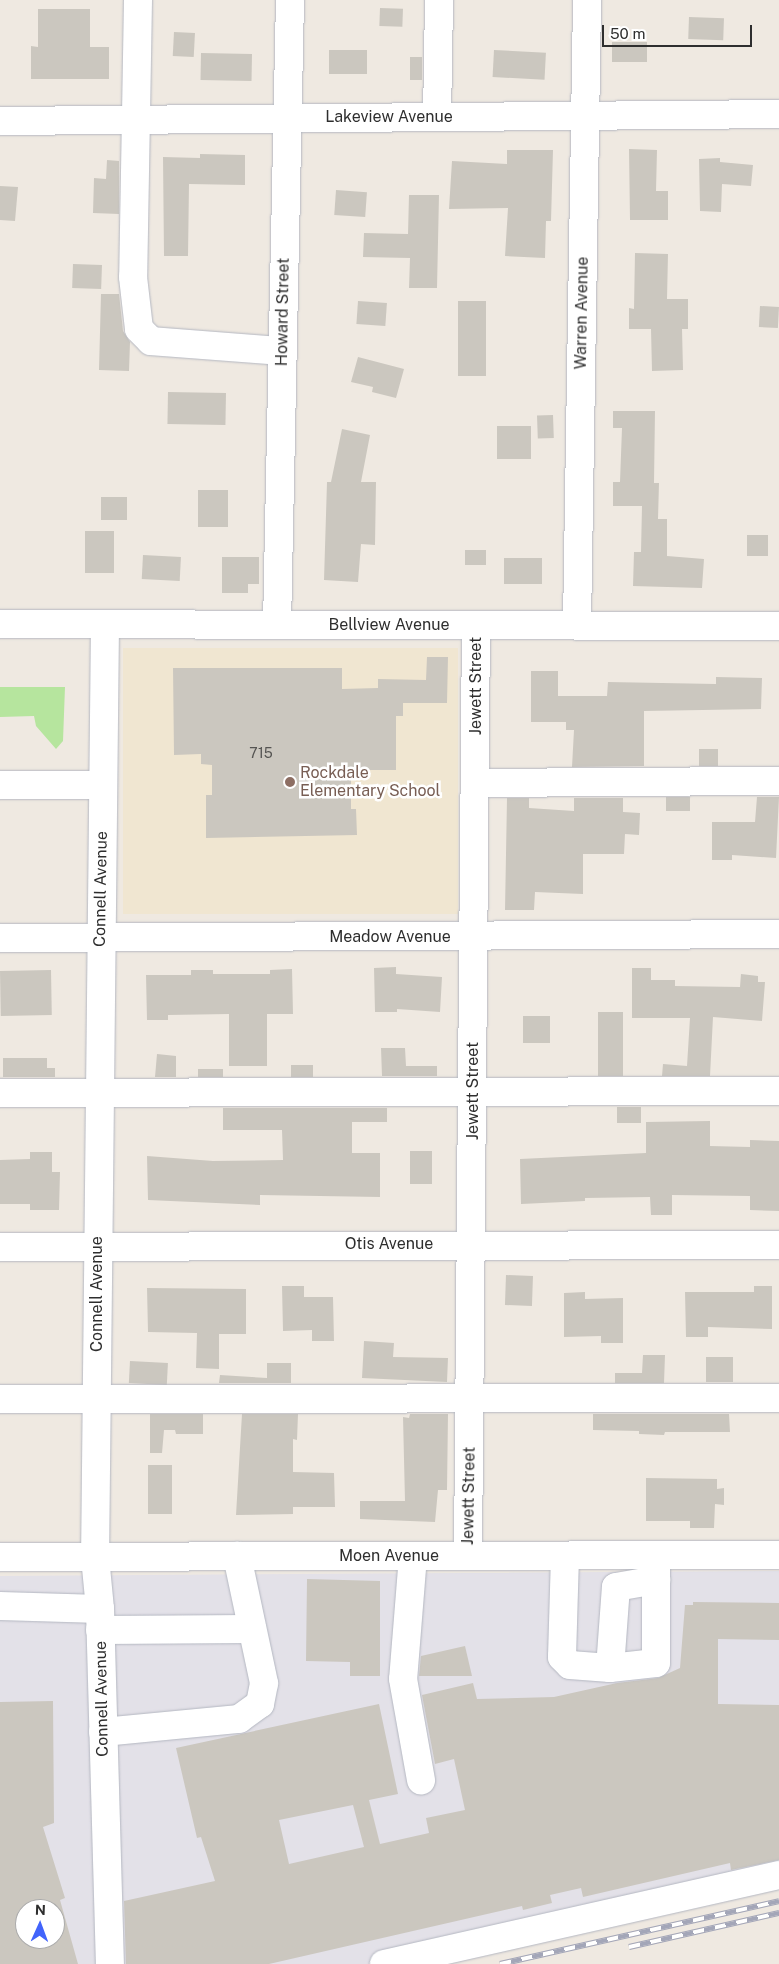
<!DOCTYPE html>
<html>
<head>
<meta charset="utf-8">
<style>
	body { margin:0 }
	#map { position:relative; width:779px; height:1964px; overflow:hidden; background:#efe9e1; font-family:"Public Sans",sans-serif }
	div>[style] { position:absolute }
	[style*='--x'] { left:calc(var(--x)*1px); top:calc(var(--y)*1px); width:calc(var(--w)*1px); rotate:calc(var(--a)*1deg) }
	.industrial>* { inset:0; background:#e3e1e8 }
	.education>* { inset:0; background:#f0e6d1; transform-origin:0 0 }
	.green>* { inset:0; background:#b6e59e }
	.building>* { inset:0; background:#cbc7bf; transform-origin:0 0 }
	.roads { filter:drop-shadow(0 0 1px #b4b7c1) drop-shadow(0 0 1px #b4b7c1) }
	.minor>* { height:28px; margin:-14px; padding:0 14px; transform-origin:14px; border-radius:14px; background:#fff }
	.rail>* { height:5.5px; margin-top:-2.75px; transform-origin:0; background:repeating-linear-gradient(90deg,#fff 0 11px,#a3a6b8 0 22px); box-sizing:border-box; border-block:1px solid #a3a6b8 }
	.dots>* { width:14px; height:14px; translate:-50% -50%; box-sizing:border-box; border:2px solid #fff; border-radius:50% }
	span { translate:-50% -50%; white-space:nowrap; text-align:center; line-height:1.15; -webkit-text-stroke:5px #fff; paint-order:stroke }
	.number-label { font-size:14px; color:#555452 }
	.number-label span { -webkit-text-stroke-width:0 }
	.street-label { font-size:16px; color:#2e2e2e }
	.education-label { font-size:16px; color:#785e54 }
	.left { translate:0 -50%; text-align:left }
	.north { position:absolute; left:15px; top:1899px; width:50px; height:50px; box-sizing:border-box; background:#fff; border:1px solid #ababab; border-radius:50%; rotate:2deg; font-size:14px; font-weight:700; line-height:20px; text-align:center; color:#2e2e2e }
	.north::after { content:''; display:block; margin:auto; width:18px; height:22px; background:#4264fb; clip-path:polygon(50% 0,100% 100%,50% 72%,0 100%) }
	.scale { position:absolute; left:602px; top:25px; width:150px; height:22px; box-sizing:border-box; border:2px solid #2e2e2e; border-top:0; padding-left:6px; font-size:15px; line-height:18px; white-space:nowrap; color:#2e2e2e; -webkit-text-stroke:4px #fff; paint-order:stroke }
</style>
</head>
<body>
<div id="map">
	<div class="industrial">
		<div style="clip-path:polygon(evenodd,779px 1571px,779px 1878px,393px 1964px,0 1964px,0 1576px,779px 1571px,25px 1909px,55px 1909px,55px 1939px,25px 1939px,25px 1909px)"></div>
	</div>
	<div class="education">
		<div style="left:458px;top:648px;width:266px;height:335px;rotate:90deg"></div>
	</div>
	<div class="green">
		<div style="clip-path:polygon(0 687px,65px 687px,63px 741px,56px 749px,36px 726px,34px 716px,0 717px)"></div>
	</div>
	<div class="building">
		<div style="left:380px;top:8px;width:23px;height:18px;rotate:2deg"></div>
		<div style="clip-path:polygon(38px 9px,90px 9px,90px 47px,109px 47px,109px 79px,31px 79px,31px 46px,38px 47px)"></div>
		<div style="left:689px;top:17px;width:35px;height:22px;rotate:2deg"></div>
		<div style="left:174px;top:32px;width:21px;height:24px;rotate:3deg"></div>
		<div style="left:612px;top:42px;width:35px;height:20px"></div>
		<div style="left:329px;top:50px;width:38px;height:24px"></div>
		<div style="left:494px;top:50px;width:52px;height:27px;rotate:3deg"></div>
		<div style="left:201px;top:53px;width:51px;height:27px;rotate:1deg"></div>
		<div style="left:410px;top:57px;width:12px;height:23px"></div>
		<div style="clip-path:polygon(629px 149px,657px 150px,656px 191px,668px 191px,668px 220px,630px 220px)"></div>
		<div style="clip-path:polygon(507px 150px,553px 150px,551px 221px,546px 221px,545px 258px,505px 256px,508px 208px,449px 209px,452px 161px,507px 164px)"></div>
		<div style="clip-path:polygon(200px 154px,245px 155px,245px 185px,189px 184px,188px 256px,164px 256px,163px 157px,200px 158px)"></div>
		<div style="clip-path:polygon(720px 158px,720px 162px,753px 165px,751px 186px,722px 184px,721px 212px,700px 211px,699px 159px)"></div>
		<div style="clip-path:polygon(107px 160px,119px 161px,119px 214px,93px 213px,94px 178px,106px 179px)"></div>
		<div style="clip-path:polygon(0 186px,18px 187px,15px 221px,0 220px)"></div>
		<div style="left:336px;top:190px;width:31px;height:25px;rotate:4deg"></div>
		<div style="clip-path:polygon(409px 195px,439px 195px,437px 288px,409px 288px,410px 258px,363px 257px,364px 233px,408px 234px)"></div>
		<div style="clip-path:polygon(635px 253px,668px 254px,667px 299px,688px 299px,688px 329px,682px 329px,683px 370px,652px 371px,651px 329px,629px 329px,629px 308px,634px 309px)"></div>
		<div style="left:73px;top:264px;width:29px;height:24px;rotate:2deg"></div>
		<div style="clip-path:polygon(101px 294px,119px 294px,123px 331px,130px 342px,129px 371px,99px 370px)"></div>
		<div style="left:358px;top:301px;width:29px;height:23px;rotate:4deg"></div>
		<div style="left:458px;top:301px;width:28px;height:75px"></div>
		<div style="left:760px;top:306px;width:19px;height:21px;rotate:3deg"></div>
		<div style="clip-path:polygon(358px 357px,404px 369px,396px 398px,372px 392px,373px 387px,351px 382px)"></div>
		<div style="left:168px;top:392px;width:58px;height:32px;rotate:1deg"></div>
		<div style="clip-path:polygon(613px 411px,655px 411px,654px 483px,659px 483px,658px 519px,667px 519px,667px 556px,704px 559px,702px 588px,633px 586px,634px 552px,641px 552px,642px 506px,613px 506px,613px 482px,620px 482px,622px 428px,613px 428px)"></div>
		<div style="left:553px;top:415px;width:23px;height:16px;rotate:88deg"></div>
		<div style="left:497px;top:426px;width:34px;height:33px"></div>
		<div style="clip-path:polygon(342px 429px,370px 435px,361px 482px,376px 482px,375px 545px,361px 544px,358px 582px,324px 580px,327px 482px,331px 482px)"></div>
		<div style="left:198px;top:490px;width:30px;height:37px"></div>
		<div style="left:101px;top:497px;width:26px;height:23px"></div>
		<div style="left:85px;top:531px;width:29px;height:42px"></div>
		<div style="left:747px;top:535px;width:21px;height:21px"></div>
		<div style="left:465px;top:550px;width:21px;height:15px"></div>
		<div style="left:143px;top:555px;width:38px;height:24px;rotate:3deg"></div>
		<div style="clip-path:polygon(222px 557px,259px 557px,259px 584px,248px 584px,248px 593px,222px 593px)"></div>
		<div style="left:504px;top:558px;width:38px;height:26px"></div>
		<div style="clip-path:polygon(427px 657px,448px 657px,447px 703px,403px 703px,403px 716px,396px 716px,396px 770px,351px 770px,351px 809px,356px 809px,357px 835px,206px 838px,206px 795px,212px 795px,212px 765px,201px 764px,201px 754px,174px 755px,173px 668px,342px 668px,342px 689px,378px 688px,378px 679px,426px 680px)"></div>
		<div style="clip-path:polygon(531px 671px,558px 671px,558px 696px,607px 696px,608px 682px,716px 684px,716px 677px,762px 678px,761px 709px,644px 711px,644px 766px,572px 767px,574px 730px,566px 730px,566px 722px,531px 722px)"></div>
		<div style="left:699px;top:749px;width:19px;height:17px"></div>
		<div style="left:666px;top:797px;width:24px;height:14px"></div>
		<div style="clip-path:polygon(757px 797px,779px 797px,776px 858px,732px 855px,732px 860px,712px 860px,712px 822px,755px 822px)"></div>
		<div style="clip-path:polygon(507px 798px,529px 798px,529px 808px,574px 811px,574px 798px,623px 798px,623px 812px,640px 813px,639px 835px,625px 834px,624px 854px,583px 854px,583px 894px,535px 892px,534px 910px,505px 910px)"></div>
		<div style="clip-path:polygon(396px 967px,396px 974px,442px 977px,440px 1012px,397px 1009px,397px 1012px,375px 1012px,374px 968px)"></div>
		<div style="clip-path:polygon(632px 968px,651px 968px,651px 980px,675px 980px,675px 986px,740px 987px,741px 974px,758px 976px,758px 982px,765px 982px,762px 1021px,713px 1017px,710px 1076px,662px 1076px,663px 1064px,687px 1066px,690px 1018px,632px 1018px)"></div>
		<div style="clip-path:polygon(292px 969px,293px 1014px,267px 1014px,267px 1066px,229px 1066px,229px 1014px,168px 1015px,168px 1020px,147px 1020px,146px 975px,191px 975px,191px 970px,213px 970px,213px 974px,270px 974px,270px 970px)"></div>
		<div style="left:51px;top:970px;width:45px;height:51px;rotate:89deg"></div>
		<div style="left:598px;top:1012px;width:25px;height:64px"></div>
		<div style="left:523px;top:1016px;width:27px;height:27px"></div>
		<div style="clip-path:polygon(381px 1048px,405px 1048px,406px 1066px,437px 1066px,437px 1076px,382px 1076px)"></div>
		<div style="clip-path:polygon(157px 1054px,176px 1056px,176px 1077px,155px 1077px)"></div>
		<div style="clip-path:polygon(3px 1058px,47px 1058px,47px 1068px,55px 1068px,55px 1077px,3px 1077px)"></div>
		<div style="left:291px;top:1065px;width:22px;height:12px"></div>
		<div style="left:198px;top:1069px;width:25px;height:8px"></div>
		<div style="left:617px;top:1107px;width:24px;height:16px"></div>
		<div style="clip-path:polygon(223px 1108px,387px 1108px,387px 1122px,352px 1122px,352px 1153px,380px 1153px,380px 1197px,260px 1195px,260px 1205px,148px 1200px,147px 1156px,213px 1161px,283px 1160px,282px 1130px,223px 1130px)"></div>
		<div style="clip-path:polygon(710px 1121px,710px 1146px,750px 1147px,750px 1140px,779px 1141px,779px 1211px,750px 1210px,750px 1196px,672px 1195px,672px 1215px,651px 1215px,650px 1197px,585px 1198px,585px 1201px,521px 1204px,520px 1159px,646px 1153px,646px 1122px)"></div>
		<div style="left:432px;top:1151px;width:33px;height:22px;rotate:90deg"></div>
		<div style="clip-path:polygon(30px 1152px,52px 1152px,52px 1172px,60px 1172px,59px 1210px,30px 1210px,30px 1204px,0 1204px,0 1160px,30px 1159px)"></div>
		<div style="left:506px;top:1275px;width:27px;height:30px;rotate:2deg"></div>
		<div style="clip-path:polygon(282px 1286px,304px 1286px,304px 1297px,333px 1297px,334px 1341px,312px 1341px,312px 1330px,283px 1331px)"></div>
		<div style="clip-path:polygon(754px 1286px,772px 1286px,772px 1329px,708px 1327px,708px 1337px,686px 1337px,685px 1292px,754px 1292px)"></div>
		<div style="clip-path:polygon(147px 1288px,246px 1289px,246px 1334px,219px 1334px,219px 1369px,196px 1368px,197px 1333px,148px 1332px)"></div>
		<div style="clip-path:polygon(585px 1292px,585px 1299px,623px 1298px,623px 1343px,601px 1343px,601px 1336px,564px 1337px,564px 1293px)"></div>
		<div style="clip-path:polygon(364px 1341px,394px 1343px,393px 1357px,448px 1358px,447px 1382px,362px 1378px)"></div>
		<div style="clip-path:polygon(643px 1355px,665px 1355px,664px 1383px,615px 1383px,615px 1373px,642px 1373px)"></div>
		<div style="left:706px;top:1357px;width:27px;height:25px"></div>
		<div style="left:130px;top:1361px;width:38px;height:22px;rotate:3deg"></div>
		<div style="clip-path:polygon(267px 1363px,291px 1363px,291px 1383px,219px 1383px,220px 1375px,267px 1378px)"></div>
		<div style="clip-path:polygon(150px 1414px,203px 1414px,203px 1434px,176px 1434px,175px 1430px,164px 1430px,162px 1453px,150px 1453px)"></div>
		<div style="clip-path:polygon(242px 1414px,298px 1414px,297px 1440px,293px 1439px,293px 1472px,334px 1473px,335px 1507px,293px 1507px,293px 1514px,236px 1515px)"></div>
		<div style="clip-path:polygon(410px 1414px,448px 1414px,447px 1490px,438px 1490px,435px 1522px,360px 1519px,360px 1501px,405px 1501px,403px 1417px,409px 1418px)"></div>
		<div style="clip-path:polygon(593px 1414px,729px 1414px,730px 1432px,665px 1432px,664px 1435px,639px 1434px,639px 1431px,593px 1430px)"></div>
		<div style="left:148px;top:1465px;width:24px;height:49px"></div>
		<div style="clip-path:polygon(646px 1478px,717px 1479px,717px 1489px,724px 1488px,724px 1505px,715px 1504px,714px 1528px,690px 1528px,690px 1521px,646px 1521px)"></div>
		<div style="clip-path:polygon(307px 1579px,380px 1581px,380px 1676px,350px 1676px,350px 1662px,306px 1661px)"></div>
		<div style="clip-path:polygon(evenodd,693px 1602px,779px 1603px,779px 1640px,718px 1639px,718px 1704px,779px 1705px,779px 1860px,731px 1870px,730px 1863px,583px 1897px,581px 1888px,550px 1895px,552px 1903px,523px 1910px,522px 1906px,269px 1964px,126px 1964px,124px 1901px,215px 1881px,201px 1837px,197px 1838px,176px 1748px,379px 1704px,398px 1794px,369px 1800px,380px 1844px,429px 1833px,426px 1818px,465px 1810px,454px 1759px,435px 1764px,422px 1695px,473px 1683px,477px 1699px,554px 1697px,617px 1683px,658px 1678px,680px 1668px,685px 1605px,693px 1605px,693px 1602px,353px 1805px,364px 1847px,289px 1864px,279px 1820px,353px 1805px)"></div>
		<div style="clip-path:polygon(465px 1646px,472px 1676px,419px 1676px,421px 1656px)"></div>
		<div style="clip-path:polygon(evenodd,53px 1701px,54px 1823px,43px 1827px,65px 1898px,60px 1900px,78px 1964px,0 1964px,0 1702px,53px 1701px,25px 1909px,55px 1909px,55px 1939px,25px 1939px,25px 1909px)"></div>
	</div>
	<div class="roads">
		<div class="minor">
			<div style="--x:138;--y:0;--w:277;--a:91"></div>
			<div style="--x:133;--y:277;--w:52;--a:83.4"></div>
			<div style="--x:139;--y:329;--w:17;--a:45"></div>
			<div style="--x:151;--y:341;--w:131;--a:4.4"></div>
			<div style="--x:437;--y:117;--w:117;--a:-89"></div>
			<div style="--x:0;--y:121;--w:779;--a:-0.51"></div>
			<div style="--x:0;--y:624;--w:779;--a:0.15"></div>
			<div style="--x:105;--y:624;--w:933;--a:90.61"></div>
			<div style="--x:95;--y:1557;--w:52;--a:84.5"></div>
			<div style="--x:100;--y:1609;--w:355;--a:88.4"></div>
			<div style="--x:277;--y:625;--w:625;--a:-88.81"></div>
			<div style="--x:577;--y:625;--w:625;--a:-89.08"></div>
			<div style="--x:476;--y:783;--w:303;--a:-0.4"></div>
			<div style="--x:0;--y:785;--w:102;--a:0"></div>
			<div style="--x:0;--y:938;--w:779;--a:-0.29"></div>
			<div style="--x:0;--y:1093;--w:779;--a:-0.15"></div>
			<div style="--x:0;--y:1247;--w:779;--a:-0.15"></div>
			<div style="--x:0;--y:1399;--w:779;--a:-0.07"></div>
			<div style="--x:413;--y:1556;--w:123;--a:94.6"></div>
			<div style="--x:403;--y:1679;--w:103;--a:79.9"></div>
			<div style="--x:468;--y:1556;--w:931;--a:-89.51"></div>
			<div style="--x:565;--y:1556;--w:101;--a:91.7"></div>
			<div style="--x:562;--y:1657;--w:11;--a:45"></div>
			<div style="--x:570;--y:1665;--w:40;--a:4.3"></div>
			<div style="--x:610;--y:1668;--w:81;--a:-85.8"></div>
			<div style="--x:616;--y:1587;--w:41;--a:-9.9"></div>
			<div style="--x:0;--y:1557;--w:779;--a:-0.15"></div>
			<div style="--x:0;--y:1606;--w:100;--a:1.7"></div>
			<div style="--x:100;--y:1630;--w:152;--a:-0.4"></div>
			<div style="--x:610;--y:1668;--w:46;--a:-6.2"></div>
			<div style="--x:656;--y:1663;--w:101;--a:-90"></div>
			<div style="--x:103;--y:1732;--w:137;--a:-5.5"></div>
			<div style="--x:239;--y:1719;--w:26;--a:-36"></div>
			<div style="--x:260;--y:1704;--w:21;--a:-79"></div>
			<div style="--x:264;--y:1683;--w:130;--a:-102"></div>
			<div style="--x:384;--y:1964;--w:405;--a:-12.7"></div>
		</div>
	</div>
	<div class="rail">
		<div style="--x:629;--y:1947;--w:154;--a:-12.8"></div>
		<div style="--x:500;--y:1964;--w:286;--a:-12.7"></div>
	</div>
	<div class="dots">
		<div style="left:290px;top:782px;background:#8d6e63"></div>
	</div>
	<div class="number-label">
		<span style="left:261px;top:753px">715</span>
	</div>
	<div class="street-label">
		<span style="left:389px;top:117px">Lakeview Avenue</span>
		<span style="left:283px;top:312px;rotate:-89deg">Howard Street</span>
		<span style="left:582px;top:313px;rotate:-89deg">Warren Avenue</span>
		<span style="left:389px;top:625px">Bellview Avenue</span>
		<span style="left:476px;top:686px;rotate:-90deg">Jewett Street</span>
		<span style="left:101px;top:889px;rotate:-89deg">Connell Avenue</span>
		<span style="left:390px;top:937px">Meadow Avenue</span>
		<span style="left:473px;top:1091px;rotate:-90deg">Jewett Street</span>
		<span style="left:389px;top:1244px">Otis Avenue</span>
		<span style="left:97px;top:1294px;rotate:-90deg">Connell Avenue</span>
		<span style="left:469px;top:1496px;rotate:-89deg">Jewett Street</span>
		<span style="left:389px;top:1556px">Moen Avenue</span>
		<span style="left:102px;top:1699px;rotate:-91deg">Connell Avenue</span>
	</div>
	<div class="education-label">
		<span class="left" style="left:300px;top:782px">Rockdale<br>Elementary School</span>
	</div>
	<div class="north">N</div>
	<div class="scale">50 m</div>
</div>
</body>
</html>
